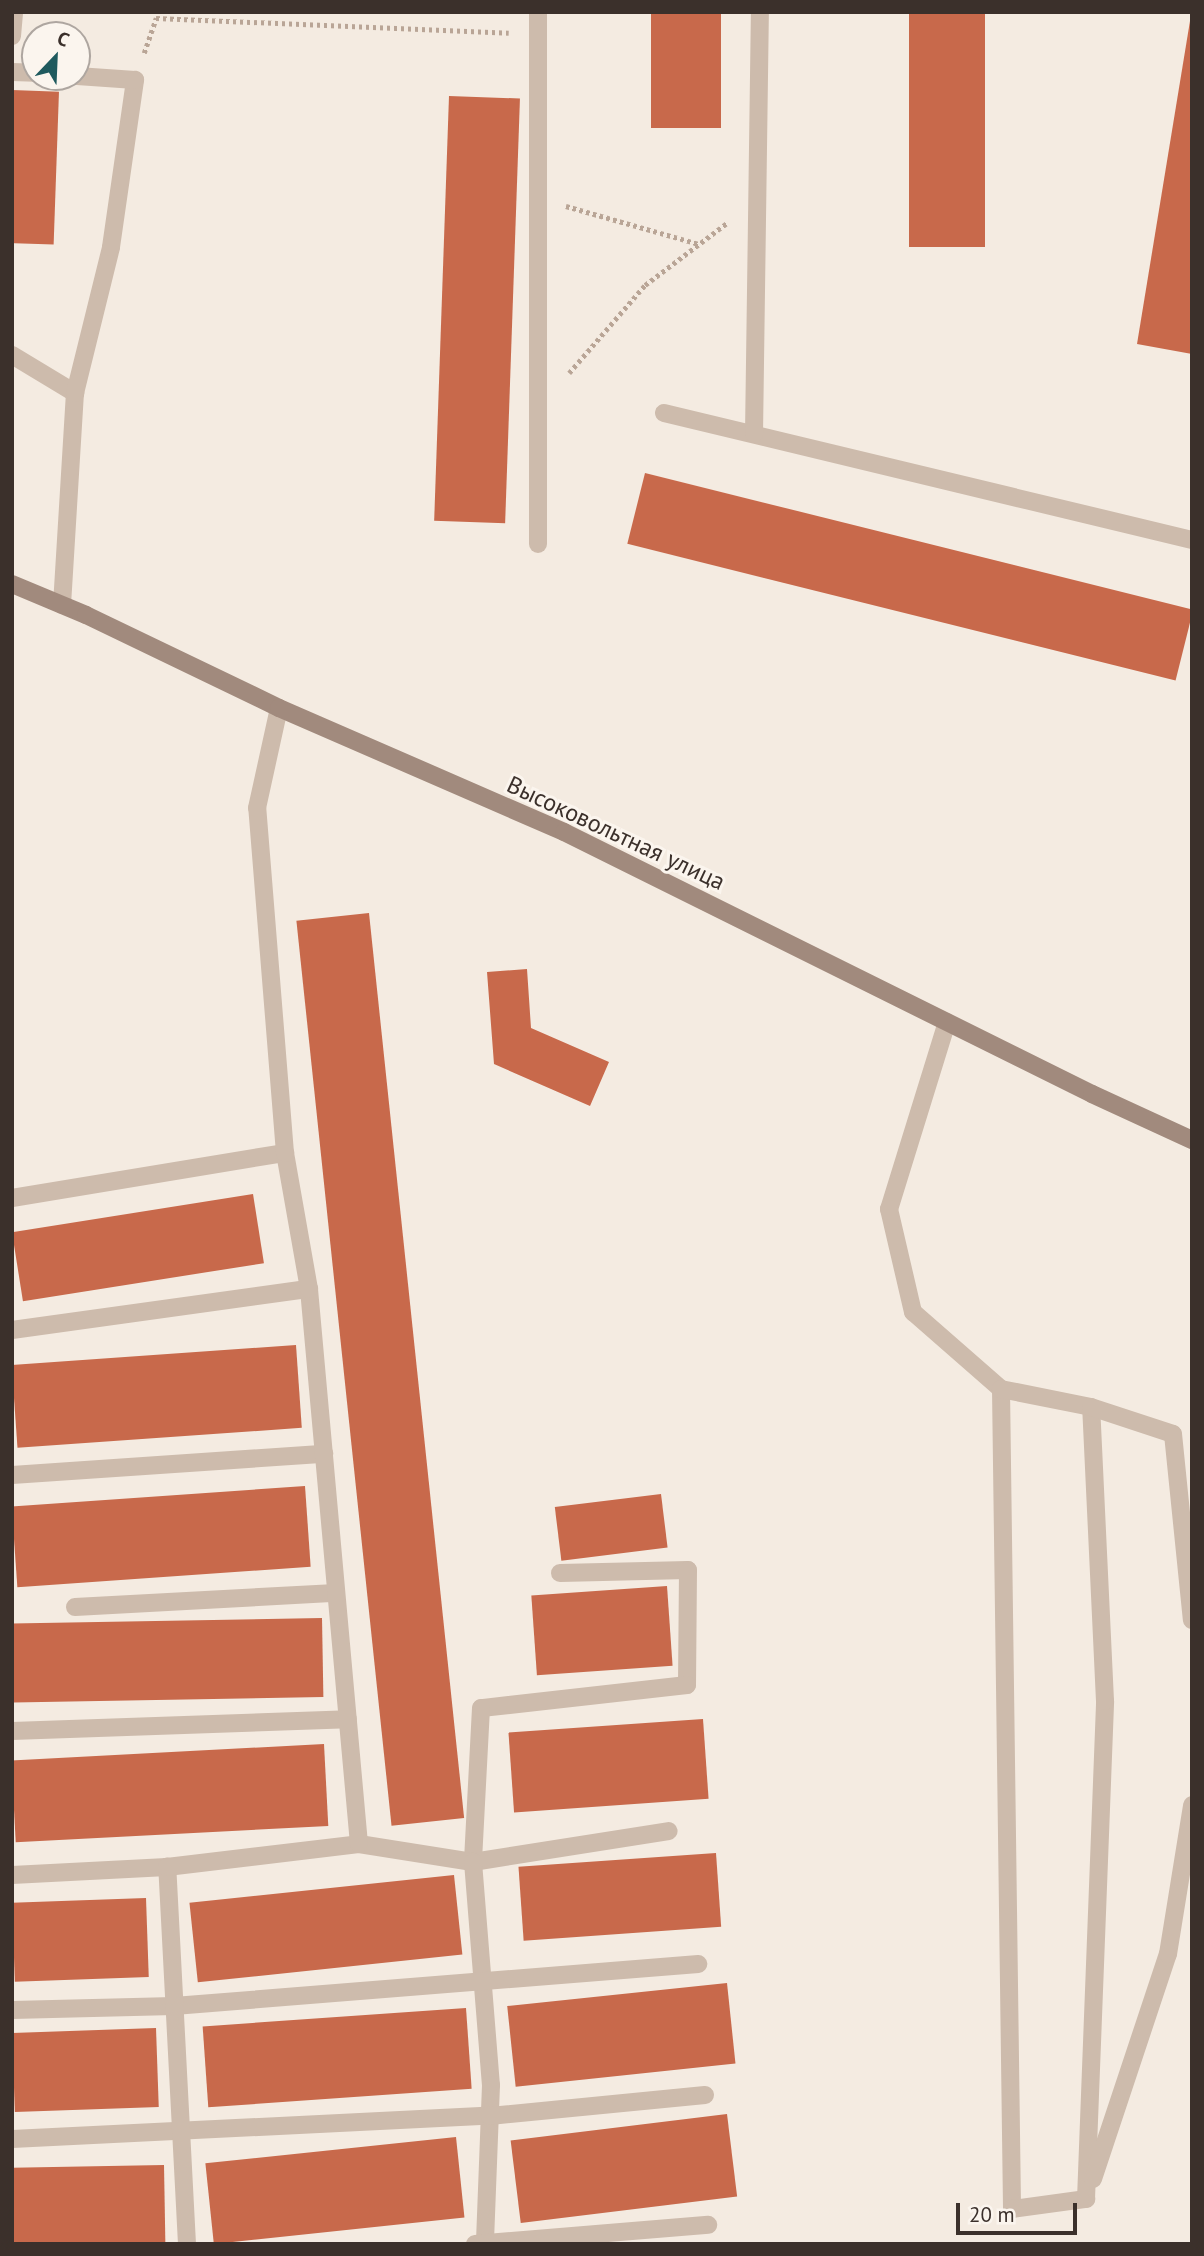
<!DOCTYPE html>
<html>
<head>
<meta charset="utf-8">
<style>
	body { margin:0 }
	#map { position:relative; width:1204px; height:2256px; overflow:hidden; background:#f4ebe1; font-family:"PT Sans",sans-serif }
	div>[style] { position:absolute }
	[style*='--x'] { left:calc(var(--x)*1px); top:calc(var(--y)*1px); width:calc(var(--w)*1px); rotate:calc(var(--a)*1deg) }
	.building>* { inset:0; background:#c8694b; transform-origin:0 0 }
	.path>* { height:4.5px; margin-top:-2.25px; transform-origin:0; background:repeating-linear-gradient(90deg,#b9a596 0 3.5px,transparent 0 7px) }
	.lane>* { height:18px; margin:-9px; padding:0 9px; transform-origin:9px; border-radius:9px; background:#cdbbac }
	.secondary>* { height:18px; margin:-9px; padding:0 9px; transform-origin:9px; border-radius:9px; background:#a18a7d }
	span { translate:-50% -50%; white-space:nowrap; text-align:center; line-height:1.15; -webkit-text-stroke:6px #fbf5ee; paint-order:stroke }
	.street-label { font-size:24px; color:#3b302b }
	.frame { position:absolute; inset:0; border:14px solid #3b302b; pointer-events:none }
	.north { position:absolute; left:21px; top:21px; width:70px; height:70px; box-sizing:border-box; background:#fbf5ee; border:2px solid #aea6a0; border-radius:50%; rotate:23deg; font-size:19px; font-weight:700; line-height:28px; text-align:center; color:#3b302b }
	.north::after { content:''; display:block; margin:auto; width:24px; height:32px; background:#1f5a5e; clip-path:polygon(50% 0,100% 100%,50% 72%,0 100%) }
	.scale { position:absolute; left:956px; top:2203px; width:121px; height:32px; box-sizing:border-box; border:4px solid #3b302b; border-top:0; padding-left:9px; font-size:21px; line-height:24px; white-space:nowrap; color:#3b302b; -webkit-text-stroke:5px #fbf5ee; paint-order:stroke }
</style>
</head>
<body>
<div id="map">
	<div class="building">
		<div style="left:651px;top:12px;width:70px;height:116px"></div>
		<div style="left:909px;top:12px;width:76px;height:235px"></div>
		<div style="clip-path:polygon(1190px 21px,1192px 21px,1192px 354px,1137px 344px)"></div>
		<div style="left:12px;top:90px;width:47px;height:153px;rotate:2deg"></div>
		<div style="left:449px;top:96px;width:71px;height:425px;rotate:2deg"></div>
		<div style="left:645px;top:473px;width:565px;height:73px;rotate:14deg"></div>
		<div style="left:369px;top:913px;width:910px;height:73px;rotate:84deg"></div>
		<div style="clip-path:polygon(527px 969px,531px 1028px,609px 1062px,590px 1106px,494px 1064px,487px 972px)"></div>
		<div style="left:253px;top:1194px;width:70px;height:244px;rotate:81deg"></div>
		<div style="left:296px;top:1345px;width:83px;height:285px;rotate:86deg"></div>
		<div style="left:305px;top:1486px;width:81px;height:294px;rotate:86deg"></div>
		<div style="left:661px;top:1494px;width:54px;height:107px;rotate:83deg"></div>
		<div style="left:667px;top:1586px;width:80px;height:136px;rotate:86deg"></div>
		<div style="left:322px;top:1618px;width:79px;height:310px;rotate:89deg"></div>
		<div style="left:703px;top:1719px;width:80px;height:195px;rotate:86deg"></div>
		<div style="left:324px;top:1744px;width:82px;height:313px;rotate:87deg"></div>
		<div style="left:716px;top:1853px;width:74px;height:198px;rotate:86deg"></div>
		<div style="left:454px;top:1875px;width:80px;height:266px;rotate:84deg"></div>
		<div style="left:146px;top:1898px;width:79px;height:134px;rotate:88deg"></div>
		<div style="left:727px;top:1983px;width:81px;height:221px;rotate:84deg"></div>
		<div style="left:466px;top:2008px;width:81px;height:264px;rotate:86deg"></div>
		<div style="left:156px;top:2028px;width:79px;height:144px;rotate:88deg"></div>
		<div style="left:727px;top:2114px;width:83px;height:218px;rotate:83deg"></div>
		<div style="left:456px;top:2137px;width:81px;height:252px;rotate:84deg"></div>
		<div style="left:164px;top:2165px;width:79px;height:152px;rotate:89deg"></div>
	</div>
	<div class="path">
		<div style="--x:144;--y:53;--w:37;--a:-71"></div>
		<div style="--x:156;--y:18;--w:353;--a:2.4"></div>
		<div style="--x:566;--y:206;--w:138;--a:15.9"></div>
		<div style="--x:569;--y:373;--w:116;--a:-49.2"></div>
		<div style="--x:645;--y:285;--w:103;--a:-37.1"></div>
	</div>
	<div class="lane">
		<div style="--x:538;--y:12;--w:532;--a:90"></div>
		<div style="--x:12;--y:36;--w:24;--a:-85"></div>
		<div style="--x:12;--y:72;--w:23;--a:2"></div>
		<div style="--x:12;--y:355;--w:74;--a:31.1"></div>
		<div style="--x:664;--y:413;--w:543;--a:13.52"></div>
		<div style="--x:754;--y:434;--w:422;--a:-89.2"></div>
		<div style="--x:62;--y:605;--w:212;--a:-86.5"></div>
		<div style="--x:75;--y:393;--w:150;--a:-76.1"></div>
		<div style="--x:111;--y:247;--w:169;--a:-81.8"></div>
		<div style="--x:135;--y:80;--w:58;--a:-176.1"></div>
		<div style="--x:947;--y:1022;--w:196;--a:107.2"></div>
		<div style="--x:889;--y:1209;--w:106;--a:76.9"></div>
		<div style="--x:913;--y:1312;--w:117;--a:41.2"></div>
		<div style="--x:1001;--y:1389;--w:820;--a:89.23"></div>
		<div style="--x:1012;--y:2209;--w:75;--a:-7.7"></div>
		<div style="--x:1086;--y:2199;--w:498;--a:-87.8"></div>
		<div style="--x:1105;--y:1701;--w:294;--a:-92.7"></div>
		<div style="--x:1091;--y:1407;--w:92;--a:-168.7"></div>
		<div style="--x:12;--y:1198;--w:277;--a:-9.4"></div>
		<div style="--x:12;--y:1330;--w:300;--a:-7.9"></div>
		<div style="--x:1091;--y:1407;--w:86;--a:18.2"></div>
		<div style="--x:1173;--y:1434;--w:187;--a:84.2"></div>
		<div style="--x:12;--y:1475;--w:313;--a:-3.9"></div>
		<div style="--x:560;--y:1573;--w:128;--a:-1.3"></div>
		<div style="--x:688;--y:1570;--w:115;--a:90.5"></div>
		<div style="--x:687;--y:1685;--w:207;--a:173.6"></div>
		<div style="--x:481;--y:1708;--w:154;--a:93"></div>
		<div style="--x:473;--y:1862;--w:198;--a:-9"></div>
		<div style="--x:75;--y:1607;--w:261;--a:-3.1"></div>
		<div style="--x:12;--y:1731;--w:336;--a:-2"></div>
		<div style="--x:359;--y:1844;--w:115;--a:9"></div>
		<div style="--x:473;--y:1862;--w:224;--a:85.4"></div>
		<div style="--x:491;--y:2085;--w:159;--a:92.2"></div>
		<div style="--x:12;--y:1875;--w:155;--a:-3"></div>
		<div style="--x:12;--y:2010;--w:162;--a:-1.4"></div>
		<div style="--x:174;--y:2006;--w:526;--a:-4.58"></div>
		<div style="--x:12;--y:2139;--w:479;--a:-2.8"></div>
		<div style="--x:490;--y:2116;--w:216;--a:-5.6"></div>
		<div style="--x:1093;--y:2179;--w:237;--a:-71.6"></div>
		<div style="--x:1168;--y:1954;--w:151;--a:-80.8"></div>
		<div style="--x:187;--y:2244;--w:378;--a:-93"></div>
		<div style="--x:167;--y:1867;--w:193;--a:-6.8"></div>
		<div style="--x:359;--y:1844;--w:557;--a:-95.15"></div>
		<div style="--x:309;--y:1289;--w:138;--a:-100"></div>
		<div style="--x:285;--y:1153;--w:346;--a:-94.6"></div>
		<div style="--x:257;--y:808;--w:102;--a:-77.6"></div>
		<div style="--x:475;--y:2244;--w:234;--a:-4.7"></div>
	</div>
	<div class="secondary">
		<div style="--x:12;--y:584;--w:80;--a:22.7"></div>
		<div style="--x:86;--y:615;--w:214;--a:25.7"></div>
		<div style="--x:279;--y:708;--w:311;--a:23.5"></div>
		<div style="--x:564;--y:832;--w:589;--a:26.39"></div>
		<div style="--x:1092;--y:1094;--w:110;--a:24.7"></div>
	</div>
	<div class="street-label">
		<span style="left:616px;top:833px;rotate:25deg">Высоковольтная улица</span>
	</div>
	<div class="frame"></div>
	<div class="north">С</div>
	<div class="scale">20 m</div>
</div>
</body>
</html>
